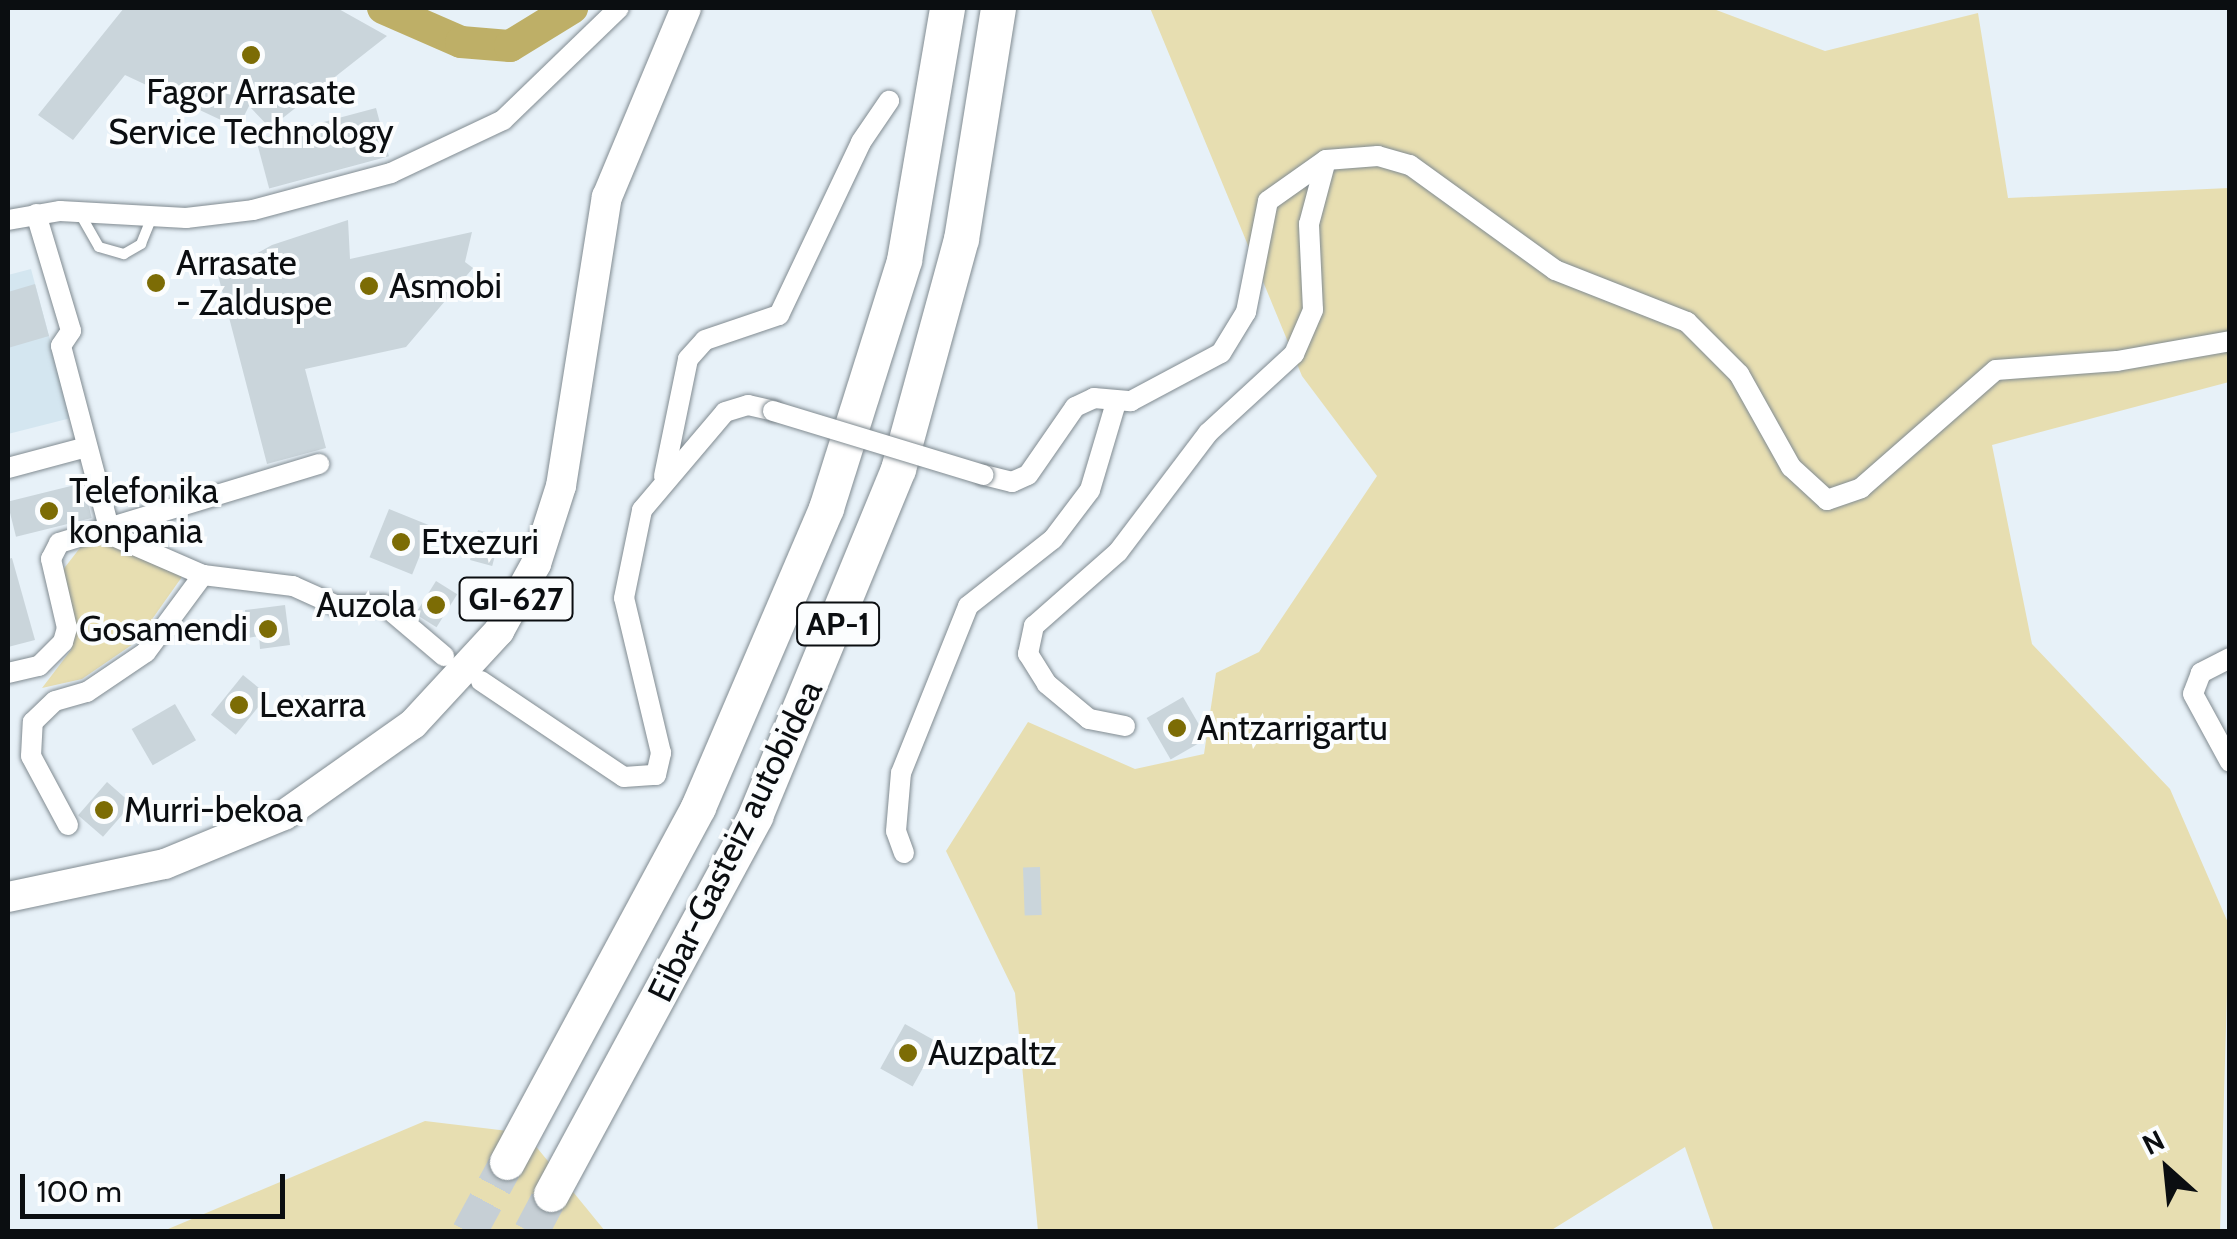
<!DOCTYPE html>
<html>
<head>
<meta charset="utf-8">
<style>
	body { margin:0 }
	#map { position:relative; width:2237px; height:1239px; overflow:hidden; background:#e7f1f8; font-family:Cabin,sans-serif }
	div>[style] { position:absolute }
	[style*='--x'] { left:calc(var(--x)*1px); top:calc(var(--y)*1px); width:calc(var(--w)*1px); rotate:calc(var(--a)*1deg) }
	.built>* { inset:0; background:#d4e6f0 }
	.green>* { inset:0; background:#e7deb1 }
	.river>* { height:32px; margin:-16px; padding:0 16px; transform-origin:16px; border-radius:16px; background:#beaf67 }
	.building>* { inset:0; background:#cad5db; transform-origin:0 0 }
	.motorway-tunnel>* { height:35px; margin-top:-17.5px; transform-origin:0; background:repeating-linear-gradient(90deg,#c6cfd5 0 35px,transparent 0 53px) }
	.roads { filter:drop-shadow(0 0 2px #818b91) drop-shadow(0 0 2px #818b91) }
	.service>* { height:10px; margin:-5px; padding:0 5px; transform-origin:5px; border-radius:5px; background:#fff }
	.minor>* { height:20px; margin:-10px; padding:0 10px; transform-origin:10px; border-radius:10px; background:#fff }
	.primary>* { height:30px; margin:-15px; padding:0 15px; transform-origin:15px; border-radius:15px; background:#fff }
	.motorway>* { height:35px; margin:-17.5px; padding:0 17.5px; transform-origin:17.5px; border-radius:17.5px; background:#fff }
	.bridges { filter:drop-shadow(0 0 2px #818b91) drop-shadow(0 0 2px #818b91) }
	.minor-bridge>* { height:20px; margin:-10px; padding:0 10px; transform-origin:10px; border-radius:10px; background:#fff }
	.dots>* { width:28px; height:28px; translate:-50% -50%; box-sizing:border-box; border:5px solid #fbfdfe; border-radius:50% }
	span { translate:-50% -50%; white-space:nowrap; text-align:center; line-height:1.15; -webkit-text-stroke:8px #fbfdfe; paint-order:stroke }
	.shield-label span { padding:2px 8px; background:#fbfdfe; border:2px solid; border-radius:8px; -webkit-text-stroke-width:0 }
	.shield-label { font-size:32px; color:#0b0e11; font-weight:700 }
	.poi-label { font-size:35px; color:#0b0e11 }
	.left { translate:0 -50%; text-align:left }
	.right { translate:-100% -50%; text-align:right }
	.street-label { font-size:35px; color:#0b0e11 }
	.frame { position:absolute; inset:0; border:10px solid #0b0e11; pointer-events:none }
	.north { position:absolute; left:2117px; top:1119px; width:100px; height:100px; -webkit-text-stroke:8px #fbfdfe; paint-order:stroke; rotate:333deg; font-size:28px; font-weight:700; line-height:40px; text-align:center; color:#0b0e11 }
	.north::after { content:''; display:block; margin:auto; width:35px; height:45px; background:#0b0e11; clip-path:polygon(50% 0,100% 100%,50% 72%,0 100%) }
	.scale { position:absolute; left:20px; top:1174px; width:265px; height:45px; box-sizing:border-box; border:5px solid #0b0e11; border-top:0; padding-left:12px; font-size:30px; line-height:35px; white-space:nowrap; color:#0b0e11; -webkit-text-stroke:8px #fbfdfe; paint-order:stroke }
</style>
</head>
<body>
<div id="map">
	<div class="built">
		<div style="clip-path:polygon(31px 269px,71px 418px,8px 434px,8px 275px)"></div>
	</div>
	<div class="green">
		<div style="clip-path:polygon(1150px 8px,1711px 8px,1825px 51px,1978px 13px,2008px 198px,2229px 188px,2229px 382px,1992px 445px,2032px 644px,2170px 789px,2229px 925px,2220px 1231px,1714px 1231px,1685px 1147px,1550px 1231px,1038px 1231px,1015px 993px,946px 851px,1028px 722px,1135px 769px,1204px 754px,1216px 673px,1259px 652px,1377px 476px,1302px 376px)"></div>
		<div style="clip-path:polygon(83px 544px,122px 547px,184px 574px,136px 642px,82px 679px,42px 688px,71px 650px,75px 630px,62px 571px)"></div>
		<div style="clip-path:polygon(425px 1121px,525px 1133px,605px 1231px,161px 1232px)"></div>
	</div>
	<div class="river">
		<div style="--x:383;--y:8;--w:85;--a:23.6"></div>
		<div style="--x:461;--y:42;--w:49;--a:4.7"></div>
		<div style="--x:510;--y:46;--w:73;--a:-31.5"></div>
	</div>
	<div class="building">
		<div style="clip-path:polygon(124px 8px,337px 8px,387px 36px,270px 128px,249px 106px,238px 128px,125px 75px,73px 140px,38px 115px)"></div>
		<div style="left:376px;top:108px;width:50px;height:124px;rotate:75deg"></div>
		<div style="clip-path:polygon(348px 220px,350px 259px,472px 232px,465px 262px,473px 268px,406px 347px,305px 369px,326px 448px,267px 464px,218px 275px,272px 245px)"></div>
		<div style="clip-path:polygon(35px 284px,49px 336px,8px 348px,8px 292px)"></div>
		<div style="left:83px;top:483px;width:36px;height:78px;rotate:76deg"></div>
		<div style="left:389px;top:509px;width:46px;height:52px;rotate:22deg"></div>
		<div style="left:478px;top:530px;width:23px;height:31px;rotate:15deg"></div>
		<div style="clip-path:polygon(12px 558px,35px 640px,8px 647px,8px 559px)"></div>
		<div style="left:436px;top:581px;width:25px;height:39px;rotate:32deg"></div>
		<div style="clip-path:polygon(285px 605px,290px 645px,260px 649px,259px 636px,248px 638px,245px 610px)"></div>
		<div style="left:243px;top:675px;width:32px;height:51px;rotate:39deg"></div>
		<div style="left:1183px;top:697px;width:48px;height:42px;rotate:60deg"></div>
		<div style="left:175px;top:704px;width:42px;height:50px;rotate:60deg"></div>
		<div style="left:107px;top:782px;width:33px;height:44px;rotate:41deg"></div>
		<div style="left:1040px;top:867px;width:48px;height:17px;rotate:88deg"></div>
		<div style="left:905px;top:1024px;width:37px;height:51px;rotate:29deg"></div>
	</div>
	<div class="motorway-tunnel">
		<div style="--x:469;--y:1232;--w:80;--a:-61.5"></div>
		<div style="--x:531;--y:1232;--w:43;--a:-62.2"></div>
	</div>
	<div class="roads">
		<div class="service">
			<div style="--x:79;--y:212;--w:40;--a:60.3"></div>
			<div style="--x:99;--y:247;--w:26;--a:16"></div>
			<div style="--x:124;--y:254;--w:20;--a:-30"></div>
			<div style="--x:141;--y:244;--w:29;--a:-68"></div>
		</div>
		<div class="minor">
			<div style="--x:36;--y:214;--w:122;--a:73.3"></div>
			<div style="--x:71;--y:331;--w:18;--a:124"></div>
			<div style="--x:61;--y:346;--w:196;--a:75.2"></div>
			<div style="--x:111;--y:535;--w:100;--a:23.5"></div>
			<div style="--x:203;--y:575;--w:91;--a:7"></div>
			<div style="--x:293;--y:586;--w:46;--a:24.3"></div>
			<div style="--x:335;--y:605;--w:49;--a:0"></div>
			<div style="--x:384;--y:605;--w:79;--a:40.4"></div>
			<div style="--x:8;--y:220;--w:53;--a:-9.8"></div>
			<div style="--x:60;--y:211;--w:126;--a:3.2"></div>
			<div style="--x:186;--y:218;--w:67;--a:-6.8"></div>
			<div style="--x:253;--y:210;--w:143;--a:-15"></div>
			<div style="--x:391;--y:173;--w:124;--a:-25.3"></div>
			<div style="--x:503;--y:120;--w:161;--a:-44"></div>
			<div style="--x:8;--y:468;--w:82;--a:-14.9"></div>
			<div style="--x:984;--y:475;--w:29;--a:14"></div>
			<div style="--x:1012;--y:482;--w:17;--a:-24"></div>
			<div style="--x:1028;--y:475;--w:83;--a:-55.3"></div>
			<div style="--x:1075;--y:407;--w:21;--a:-25"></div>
			<div style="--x:1094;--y:398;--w:37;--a:5"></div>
			<div style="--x:1131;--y:401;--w:102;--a:-28.1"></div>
			<div style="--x:1221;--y:353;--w:48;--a:-58.6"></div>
			<div style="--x:1246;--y:312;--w:113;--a:-78.8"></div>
			<div style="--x:1268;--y:201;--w:71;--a:-35.3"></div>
			<div style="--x:1326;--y:160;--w:52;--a:-4.4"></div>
			<div style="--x:1378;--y:156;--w:33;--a:16"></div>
			<div style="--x:1410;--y:165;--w:179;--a:35.9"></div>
			<div style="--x:1555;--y:270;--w:142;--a:21.5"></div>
			<div style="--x:1687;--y:322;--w:74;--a:45"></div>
			<div style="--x:1739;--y:374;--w:107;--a:60.8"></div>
			<div style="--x:1791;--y:467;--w:49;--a:42.5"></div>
			<div style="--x:1827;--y:500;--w:36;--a:-19"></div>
			<div style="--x:1861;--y:488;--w:179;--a:-41.2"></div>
			<div style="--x:1996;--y:370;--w:121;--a:-4.3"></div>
			<div style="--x:2117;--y:361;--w:115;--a:-10"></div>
			<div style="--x:664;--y:476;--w:119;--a:-78.4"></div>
			<div style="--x:688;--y:359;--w:25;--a:-48"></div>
			<div style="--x:705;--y:340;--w:78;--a:-18.7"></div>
			<div style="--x:779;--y:315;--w:191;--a:-64.6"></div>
			<div style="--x:861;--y:142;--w:50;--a:-55.7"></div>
			<div style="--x:2230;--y:658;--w:33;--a:153"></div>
			<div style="--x:2201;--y:673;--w:22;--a:111"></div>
			<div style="--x:2193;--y:694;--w:77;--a:61.4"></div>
			<div style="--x:8;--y:673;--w:32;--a:-13"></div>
			<div style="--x:39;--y:666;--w:34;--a:-45"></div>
			<div style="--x:63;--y:642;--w:15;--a:-74"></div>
			<div style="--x:67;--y:628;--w:71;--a:-103.1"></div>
			<div style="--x:51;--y:559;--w:18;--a:-63"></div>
			<div style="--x:59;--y:543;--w:272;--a:-16.9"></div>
			<div style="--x:481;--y:681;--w:172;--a:33.9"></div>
			<div style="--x:624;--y:777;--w:32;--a:-4"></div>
			<div style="--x:656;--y:775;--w:23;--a:-77"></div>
			<div style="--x:661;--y:753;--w:159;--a:-103.4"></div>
			<div style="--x:624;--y:598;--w:90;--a:-78.4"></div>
			<div style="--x:642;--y:510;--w:128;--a:-49.7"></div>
			<div style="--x:725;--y:412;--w:24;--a:-17"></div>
			<div style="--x:748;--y:405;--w:26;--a:13"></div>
			<div style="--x:1125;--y:726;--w:37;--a:-169"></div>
			<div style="--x:1089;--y:719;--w:55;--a:-140.2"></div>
			<div style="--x:1047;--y:684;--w:36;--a:-122"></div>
			<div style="--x:1028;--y:654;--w:29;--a:-78"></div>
			<div style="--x:1034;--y:626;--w:112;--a:-41.4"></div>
			<div style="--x:1118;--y:552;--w:149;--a:-52.9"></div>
			<div style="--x:1208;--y:433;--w:117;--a:-42.6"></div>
			<div style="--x:1294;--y:354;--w:48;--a:-66.6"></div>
			<div style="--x:1313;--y:310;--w:86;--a:-92.7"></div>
			<div style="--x:1309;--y:224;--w:66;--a:-75.1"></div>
			<div style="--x:68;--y:825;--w:78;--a:-118.2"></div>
			<div style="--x:31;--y:756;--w:34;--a:-87"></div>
			<div style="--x:33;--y:722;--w:30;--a:-44"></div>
			<div style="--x:55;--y:701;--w:33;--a:-16"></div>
			<div style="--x:87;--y:692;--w:71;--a:-34.1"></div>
			<div style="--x:146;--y:652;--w:96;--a:-53.5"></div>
			<div style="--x:904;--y:853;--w:23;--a:-110"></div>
			<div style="--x:896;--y:831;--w:58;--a:-85.1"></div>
			<div style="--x:901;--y:773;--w:180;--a:-68.1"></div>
			<div style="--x:968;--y:606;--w:108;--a:-38.2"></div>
			<div style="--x:1053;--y:539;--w:61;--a:-52.9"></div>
			<div style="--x:1090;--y:490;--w:91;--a:-73.4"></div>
		</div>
		<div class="primary">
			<div style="--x:8;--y:897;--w:160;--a:-11.9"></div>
			<div style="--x:165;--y:864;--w:129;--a:-22.4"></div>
			<div style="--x:284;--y:815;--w:158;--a:-35.2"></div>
			<div style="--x:413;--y:724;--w:127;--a:-47.2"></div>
			<div style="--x:499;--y:631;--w:77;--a:-61.1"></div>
			<div style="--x:536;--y:564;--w:82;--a:-72.2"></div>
			<div style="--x:561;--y:486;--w:293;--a:-81"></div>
			<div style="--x:607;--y:197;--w:205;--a:-67.3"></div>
		</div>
		<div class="motorway">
			<div style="--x:507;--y:1162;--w:403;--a:-61.7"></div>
			<div style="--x:698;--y:807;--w:325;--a:-66.8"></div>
			<div style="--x:826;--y:508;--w:260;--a:-72.5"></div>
			<div style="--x:904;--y:260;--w:256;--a:-80.3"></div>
			<div style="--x:551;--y:1194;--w:430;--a:-61.6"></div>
			<div style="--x:755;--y:816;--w:375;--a:-67.6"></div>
			<div style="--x:898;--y:469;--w:238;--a:-74.7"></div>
			<div style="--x:961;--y:239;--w:234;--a:-80.9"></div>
		</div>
	</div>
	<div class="bridges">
		<div class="minor-bridge">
			<div style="--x:773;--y:411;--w:220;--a:16.9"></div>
		</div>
	</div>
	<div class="dots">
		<div style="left:251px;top:55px;background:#7c6c05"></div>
		<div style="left:156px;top:283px;background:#7c6c05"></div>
		<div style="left:369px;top:286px;background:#7c6c05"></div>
		<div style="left:49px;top:511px;background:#7c6c05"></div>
		<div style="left:401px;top:542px;background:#7c6c05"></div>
		<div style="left:436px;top:605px;background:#7c6c05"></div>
		<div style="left:268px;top:629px;background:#7c6c05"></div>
		<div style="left:239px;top:705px;background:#7c6c05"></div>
		<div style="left:1177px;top:728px;background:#7c6c05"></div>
		<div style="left:104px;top:810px;background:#7c6c05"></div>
		<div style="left:908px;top:1053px;background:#7c6c05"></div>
	</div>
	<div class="shield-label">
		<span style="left:516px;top:599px">GI-627</span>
		<span style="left:838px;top:624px">AP-1</span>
	</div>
	<div class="poi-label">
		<span style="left:251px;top:112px">Fagor Arrasate<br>Service Technology</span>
		<span class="left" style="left:176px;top:283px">Arrasate<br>- Zalduspe</span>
		<span class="left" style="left:389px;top:286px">Asmobi</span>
		<span class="left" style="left:69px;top:511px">Telefonika<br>konpania</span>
		<span class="left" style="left:421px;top:542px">Etxezuri</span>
		<span class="right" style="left:416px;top:605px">Auzola</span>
		<span class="right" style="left:248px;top:629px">Gosamendi</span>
		<span class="left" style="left:259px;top:705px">Lexarra</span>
		<span class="left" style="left:1197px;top:728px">Antzarrigartu</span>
		<span class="left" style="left:124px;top:810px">Murri-bekoa</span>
		<span class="left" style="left:928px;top:1053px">Auzpaltz</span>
	</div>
	<div class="street-label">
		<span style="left:735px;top:841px;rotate:-64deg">Eibar-Gasteiz autobidea</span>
	</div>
	<div class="frame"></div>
	<div class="north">N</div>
	<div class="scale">100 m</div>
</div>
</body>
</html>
